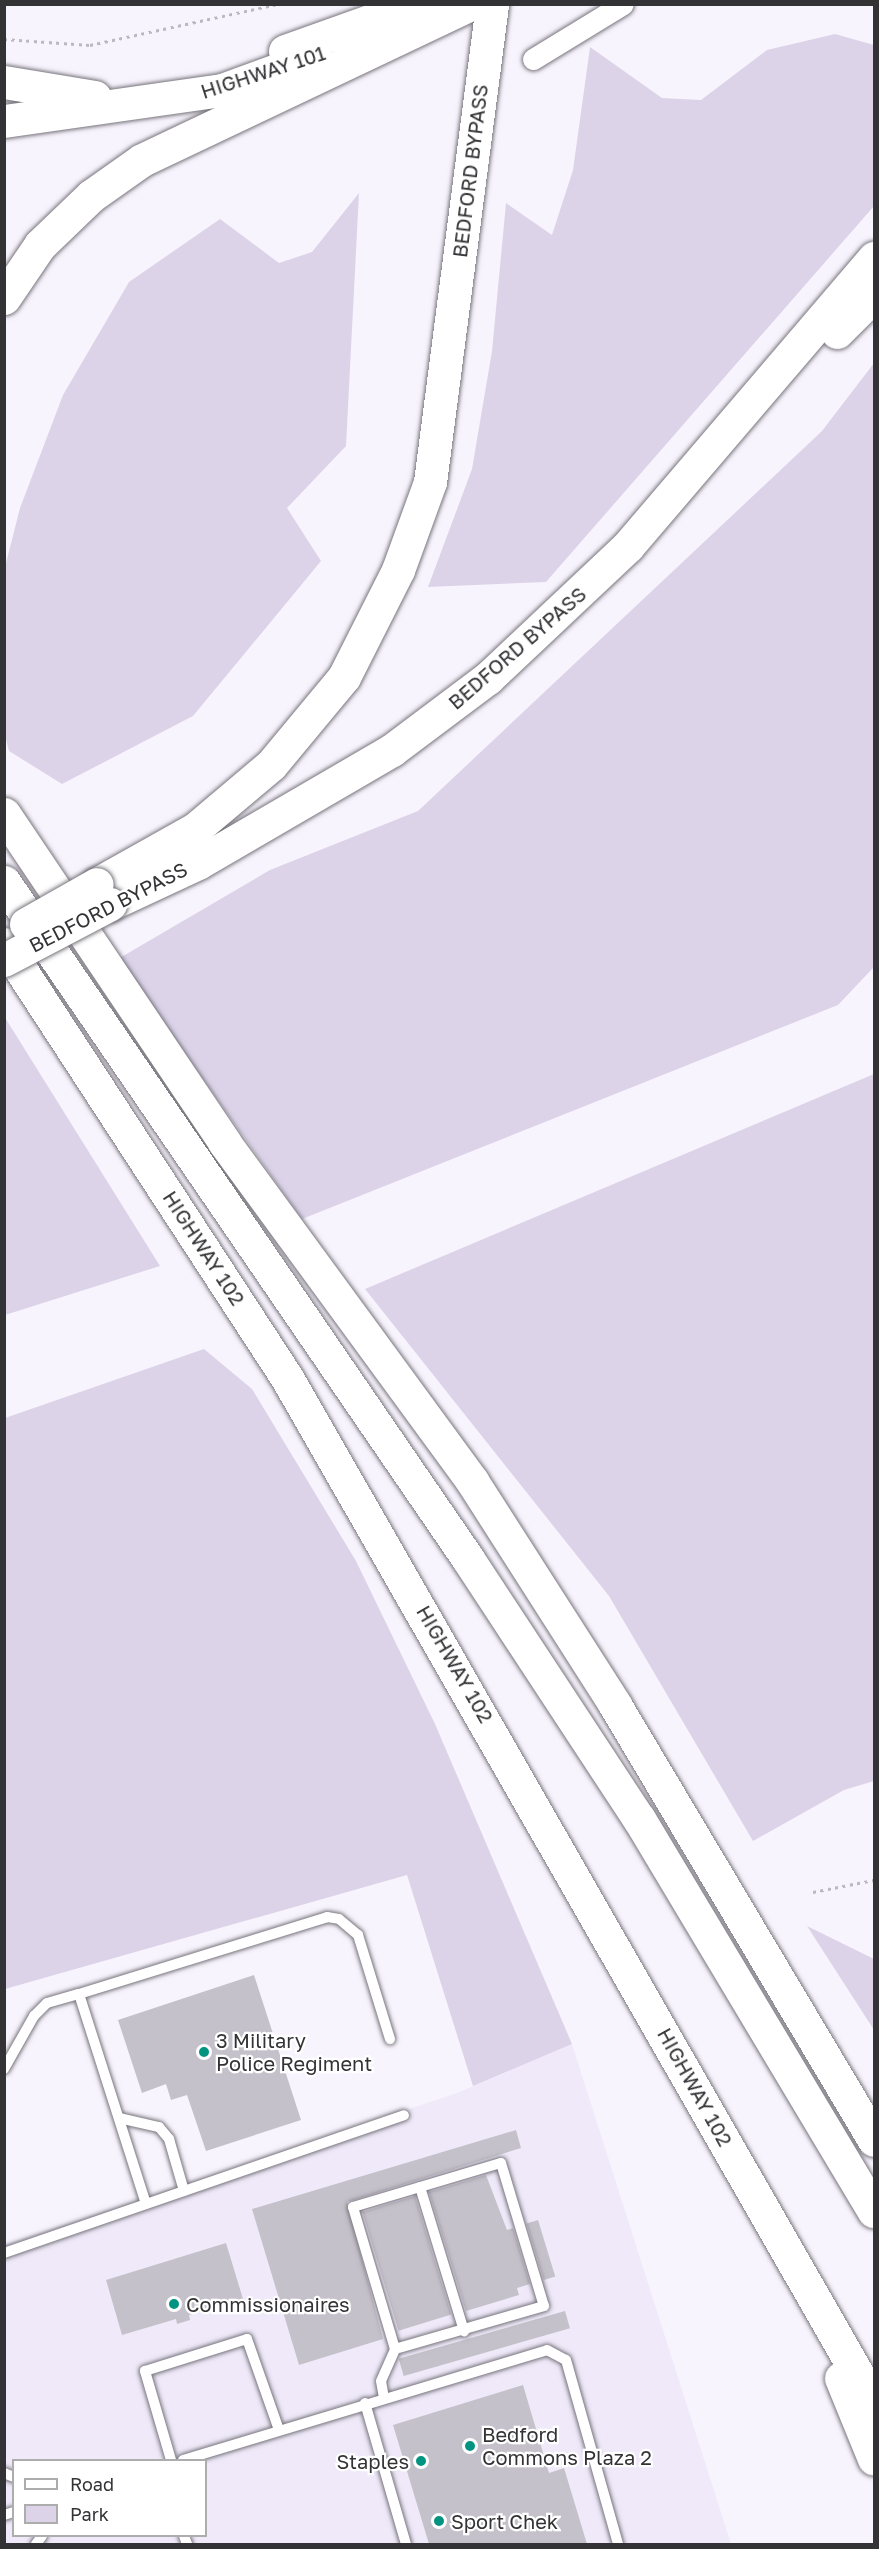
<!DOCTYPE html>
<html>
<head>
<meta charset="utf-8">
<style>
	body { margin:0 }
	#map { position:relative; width:879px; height:2549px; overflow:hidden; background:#f8f4fd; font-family:"Golos Text",sans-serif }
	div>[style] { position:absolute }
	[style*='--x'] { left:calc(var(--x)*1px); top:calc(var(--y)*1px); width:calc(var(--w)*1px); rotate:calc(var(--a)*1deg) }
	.built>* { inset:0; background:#efe9f9 }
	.green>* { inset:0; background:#dcd3e9 }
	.building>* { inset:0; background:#c5c1ca; transform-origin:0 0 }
	.path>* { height:3px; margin-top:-1.5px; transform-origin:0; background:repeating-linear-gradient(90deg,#bbb8bf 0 3px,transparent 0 7.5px) }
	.roads { filter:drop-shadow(0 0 2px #78757d) drop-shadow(0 0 2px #78757d) }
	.service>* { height:10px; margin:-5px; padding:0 5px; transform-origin:5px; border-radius:5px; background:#fff }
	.minor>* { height:21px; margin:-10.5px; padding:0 10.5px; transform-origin:10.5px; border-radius:10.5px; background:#fff }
	.motorway>* { height:33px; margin:-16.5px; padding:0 16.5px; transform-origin:16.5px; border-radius:16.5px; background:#fff }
	.bridges { filter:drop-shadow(0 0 2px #78757d) drop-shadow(0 0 2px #78757d) }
	.motorway-bridge>* { height:33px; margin:-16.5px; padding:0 16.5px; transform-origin:16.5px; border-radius:16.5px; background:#fff }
	.dots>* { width:16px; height:16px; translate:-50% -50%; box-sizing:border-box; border:3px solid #fff; border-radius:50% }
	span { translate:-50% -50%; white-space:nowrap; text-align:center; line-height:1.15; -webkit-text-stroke:4.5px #fff; paint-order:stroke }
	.street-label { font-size:20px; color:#333235 }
	.poi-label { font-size:20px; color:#333235 }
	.left { translate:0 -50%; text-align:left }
	.right { translate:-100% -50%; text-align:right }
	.frame { position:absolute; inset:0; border:6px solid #333235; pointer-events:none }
	.legend { position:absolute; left:12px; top:2459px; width:195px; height:78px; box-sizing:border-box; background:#fff; border:2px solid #adadae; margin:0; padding:8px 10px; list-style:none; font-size:18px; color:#333235 }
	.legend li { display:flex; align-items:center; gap:12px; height:30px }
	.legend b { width:30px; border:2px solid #adadae }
</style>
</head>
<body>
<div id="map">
	<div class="built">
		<div style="clip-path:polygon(evenodd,572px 2044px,731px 2544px,5px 2544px,4px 2245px,457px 2093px,572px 2044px,14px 2460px,206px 2460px,206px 2536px,14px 2536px,14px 2460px)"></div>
	</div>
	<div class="green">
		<div style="clip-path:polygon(835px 34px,874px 45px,874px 206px,546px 582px,428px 587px,472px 469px,492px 351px,506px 203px,552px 235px,573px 170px,590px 47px,662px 98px,701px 100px,767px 50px)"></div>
		<div style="clip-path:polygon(359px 193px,346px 446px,287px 508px,321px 561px,193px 716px,62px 784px,9px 751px,5px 736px,4px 571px,20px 508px,63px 395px,129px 282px,220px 219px,279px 263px,312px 252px)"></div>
		<div style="clip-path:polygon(874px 363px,874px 967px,838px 1005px,302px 1219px,118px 959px,270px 870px,418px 811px,822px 431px)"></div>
		<div style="clip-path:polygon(4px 1016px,160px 1266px,5px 1315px,4px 1315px)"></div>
		<div style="clip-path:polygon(874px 1074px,874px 1781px,844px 1790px,753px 1841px,609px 1596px,365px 1289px)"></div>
		<div style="clip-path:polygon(204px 1349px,252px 1389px,356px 1561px,435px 1724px,572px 2044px,473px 2086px,407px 1875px,5px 1989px,5px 1418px)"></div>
		<div style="clip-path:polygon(807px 1926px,874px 1959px,874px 2030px)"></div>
	</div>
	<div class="building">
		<div style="clip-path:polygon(254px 1975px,301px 2120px,206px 2151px,187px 2095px,171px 2100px,166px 2084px,142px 2093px,118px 2020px)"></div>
		<div style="clip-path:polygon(516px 2130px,521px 2148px,347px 2202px,383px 2339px,299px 2365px,252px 2209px)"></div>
		<div style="clip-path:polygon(486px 2175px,507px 2230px,513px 2228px,530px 2284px,517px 2288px,519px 2295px,466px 2311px,429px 2192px)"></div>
		<div style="left:415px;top:2196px;width:124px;height:55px;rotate:73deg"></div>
		<div style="left:538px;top:2220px;width:59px;height:12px;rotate:73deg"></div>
		<div style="clip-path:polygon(226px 2243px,243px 2299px,189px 2315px,190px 2320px,177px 2324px,176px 2319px,122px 2335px,106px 2280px)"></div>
		<div style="left:565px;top:2311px;width:18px;height:173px;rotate:74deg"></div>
		<div style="clip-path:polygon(523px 2385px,549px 2473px,564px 2468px,587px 2544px,429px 2544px,393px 2425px)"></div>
	</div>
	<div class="path">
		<div style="--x:4;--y:39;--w:86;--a:4"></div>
		<div style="--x:90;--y:45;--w:192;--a:-12.3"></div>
		<div style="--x:813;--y:1892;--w:62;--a:-11.1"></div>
	</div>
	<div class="roads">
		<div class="service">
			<div style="--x:79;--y:1994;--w:260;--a:-17.2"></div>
			<div style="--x:327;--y:1917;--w:12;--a:9"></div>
			<div style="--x:339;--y:1919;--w:25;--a:40"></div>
			<div style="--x:358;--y:1935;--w:109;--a:72.9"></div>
			<div style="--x:4;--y:2069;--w:61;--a:-60.5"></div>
			<div style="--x:34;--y:2016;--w:18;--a:-45"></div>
			<div style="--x:47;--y:2003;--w:33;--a:-16"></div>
			<div style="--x:79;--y:1994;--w:220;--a:72.3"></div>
			<div style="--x:119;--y:2118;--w:41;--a:12.7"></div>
			<div style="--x:159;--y:2127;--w:16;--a:50"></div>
			<div style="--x:169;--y:2139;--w:54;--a:73.9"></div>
			<div style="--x:501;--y:2163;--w:149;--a:73.3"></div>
			<div style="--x:544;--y:2306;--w:155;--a:163.9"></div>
			<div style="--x:395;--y:2349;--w:148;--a:-106.5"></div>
			<div style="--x:353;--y:2207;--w:154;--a:-16.6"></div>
			<div style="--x:420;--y:2187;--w:151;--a:73"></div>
			<div style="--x:4;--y:2253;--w:423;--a:-19"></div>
			<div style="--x:384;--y:2398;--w:17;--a:-100"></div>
			<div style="--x:381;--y:2381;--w:35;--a:-66"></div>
			<div style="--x:365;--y:2403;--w:147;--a:73.8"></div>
			<div style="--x:171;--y:2460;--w:93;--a:-106.3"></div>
			<div style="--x:145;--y:2371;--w:107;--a:-17.4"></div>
			<div style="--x:247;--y:2339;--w:96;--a:70.6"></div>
			<div style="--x:183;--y:2460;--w:380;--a:-16.8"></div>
			<div style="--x:547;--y:2350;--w:21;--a:28"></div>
			<div style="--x:566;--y:2360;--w:191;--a:74.2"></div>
			<div style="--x:4;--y:2473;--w:11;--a:22"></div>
			<div style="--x:4;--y:2515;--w:10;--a:-17"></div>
			<div style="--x:184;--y:2536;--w:9;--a:69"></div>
			<div style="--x:36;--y:2544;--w:10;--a:-53"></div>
		</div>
		<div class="minor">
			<div style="--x:533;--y:59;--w:105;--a:-31.4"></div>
		</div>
		<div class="motorway">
			<div style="--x:285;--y:51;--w:140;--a:-19.6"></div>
			<div style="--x:4;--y:82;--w:92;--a:9.4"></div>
			<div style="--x:4;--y:121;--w:220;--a:-8.1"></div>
			<div style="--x:222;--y:90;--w:99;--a:-20.1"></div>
			<div style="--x:4;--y:298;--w:64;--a:-55.8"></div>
			<div style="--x:40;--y:245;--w:71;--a:-43.9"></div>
			<div style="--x:91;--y:196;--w:62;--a:-35.2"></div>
			<div style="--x:142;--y:160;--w:364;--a:-25.4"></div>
			<div style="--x:837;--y:332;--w:52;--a:-45"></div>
			<div style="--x:4;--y:814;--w:395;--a:56.1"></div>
			<div style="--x:224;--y:1142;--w:420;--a:53.8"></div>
			<div style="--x:472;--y:1481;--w:266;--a:57.4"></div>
			<div style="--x:615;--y:1705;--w:506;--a:59.23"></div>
			<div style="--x:4;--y:882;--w:821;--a:55.57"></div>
			<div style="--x:468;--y:1559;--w:311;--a:56.7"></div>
			<div style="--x:639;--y:1819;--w:457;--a:59.1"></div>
			<div style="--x:97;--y:884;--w:112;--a:-29.3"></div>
			<div style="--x:195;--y:829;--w:99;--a:-40.1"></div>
			<div style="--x:271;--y:765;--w:114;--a:-50.3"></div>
			<div style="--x:344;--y:677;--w:120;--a:-63.2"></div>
			<div style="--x:398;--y:570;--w:94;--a:-70"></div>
			<div style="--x:430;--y:482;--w:482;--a:-82.6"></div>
			<div style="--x:110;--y:904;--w:97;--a:-25"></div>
			<div style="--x:198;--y:863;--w:225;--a:-30.2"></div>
			<div style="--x:392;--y:750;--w:120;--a:-36.9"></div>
			<div style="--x:488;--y:678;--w:192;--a:-43.3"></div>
			<div style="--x:628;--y:546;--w:379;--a:-49.5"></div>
			<div style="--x:4;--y:944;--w:518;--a:56.89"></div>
			<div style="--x:287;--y:1378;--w:1181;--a:60.2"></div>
			<div style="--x:841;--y:2378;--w:87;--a:67.8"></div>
		</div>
	</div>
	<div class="bridges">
		<div class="motorway-bridge">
			<div style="--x:26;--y:924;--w:81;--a:-29.4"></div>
			<div style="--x:4;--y:960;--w:120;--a:-27.8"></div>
		</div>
	</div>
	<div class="dots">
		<div style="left:204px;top:2052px;background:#039481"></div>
		<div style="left:174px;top:2304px;background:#039481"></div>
		<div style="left:470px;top:2446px;background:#039481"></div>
		<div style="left:421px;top:2461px;background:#039481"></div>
		<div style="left:439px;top:2521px;background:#039481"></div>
	</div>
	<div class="street-label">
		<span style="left:263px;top:72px;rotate:-18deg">HIGHWAY 101</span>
		<span style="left:470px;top:171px;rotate:-83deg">BEDFORD BYPASS</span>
		<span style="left:517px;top:648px;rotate:-41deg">BEDFORD BYPASS</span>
		<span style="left:108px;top:907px;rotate:-27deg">BEDFORD BYPASS</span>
		<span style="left:204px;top:1248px;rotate:57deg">HIGHWAY 102</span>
		<span style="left:455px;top:1664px;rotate:60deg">HIGHWAY 102</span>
		<span style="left:695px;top:2087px;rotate:61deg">HIGHWAY 102</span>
	</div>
	<div class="poi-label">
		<span class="left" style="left:216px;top:2052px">3 Military<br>Police Regiment</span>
		<span class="left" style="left:186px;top:2304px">Commissionaires</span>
		<span class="left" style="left:482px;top:2446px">Bedford<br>Commons Plaza 2</span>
		<span class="right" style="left:409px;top:2461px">Staples</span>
		<span class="left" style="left:451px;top:2521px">Sport Chek</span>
	</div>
	<div class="frame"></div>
	<ul class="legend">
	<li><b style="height:8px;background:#fff"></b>Road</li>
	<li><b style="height:16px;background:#dcd3e9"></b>Park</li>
	</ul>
</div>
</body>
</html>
